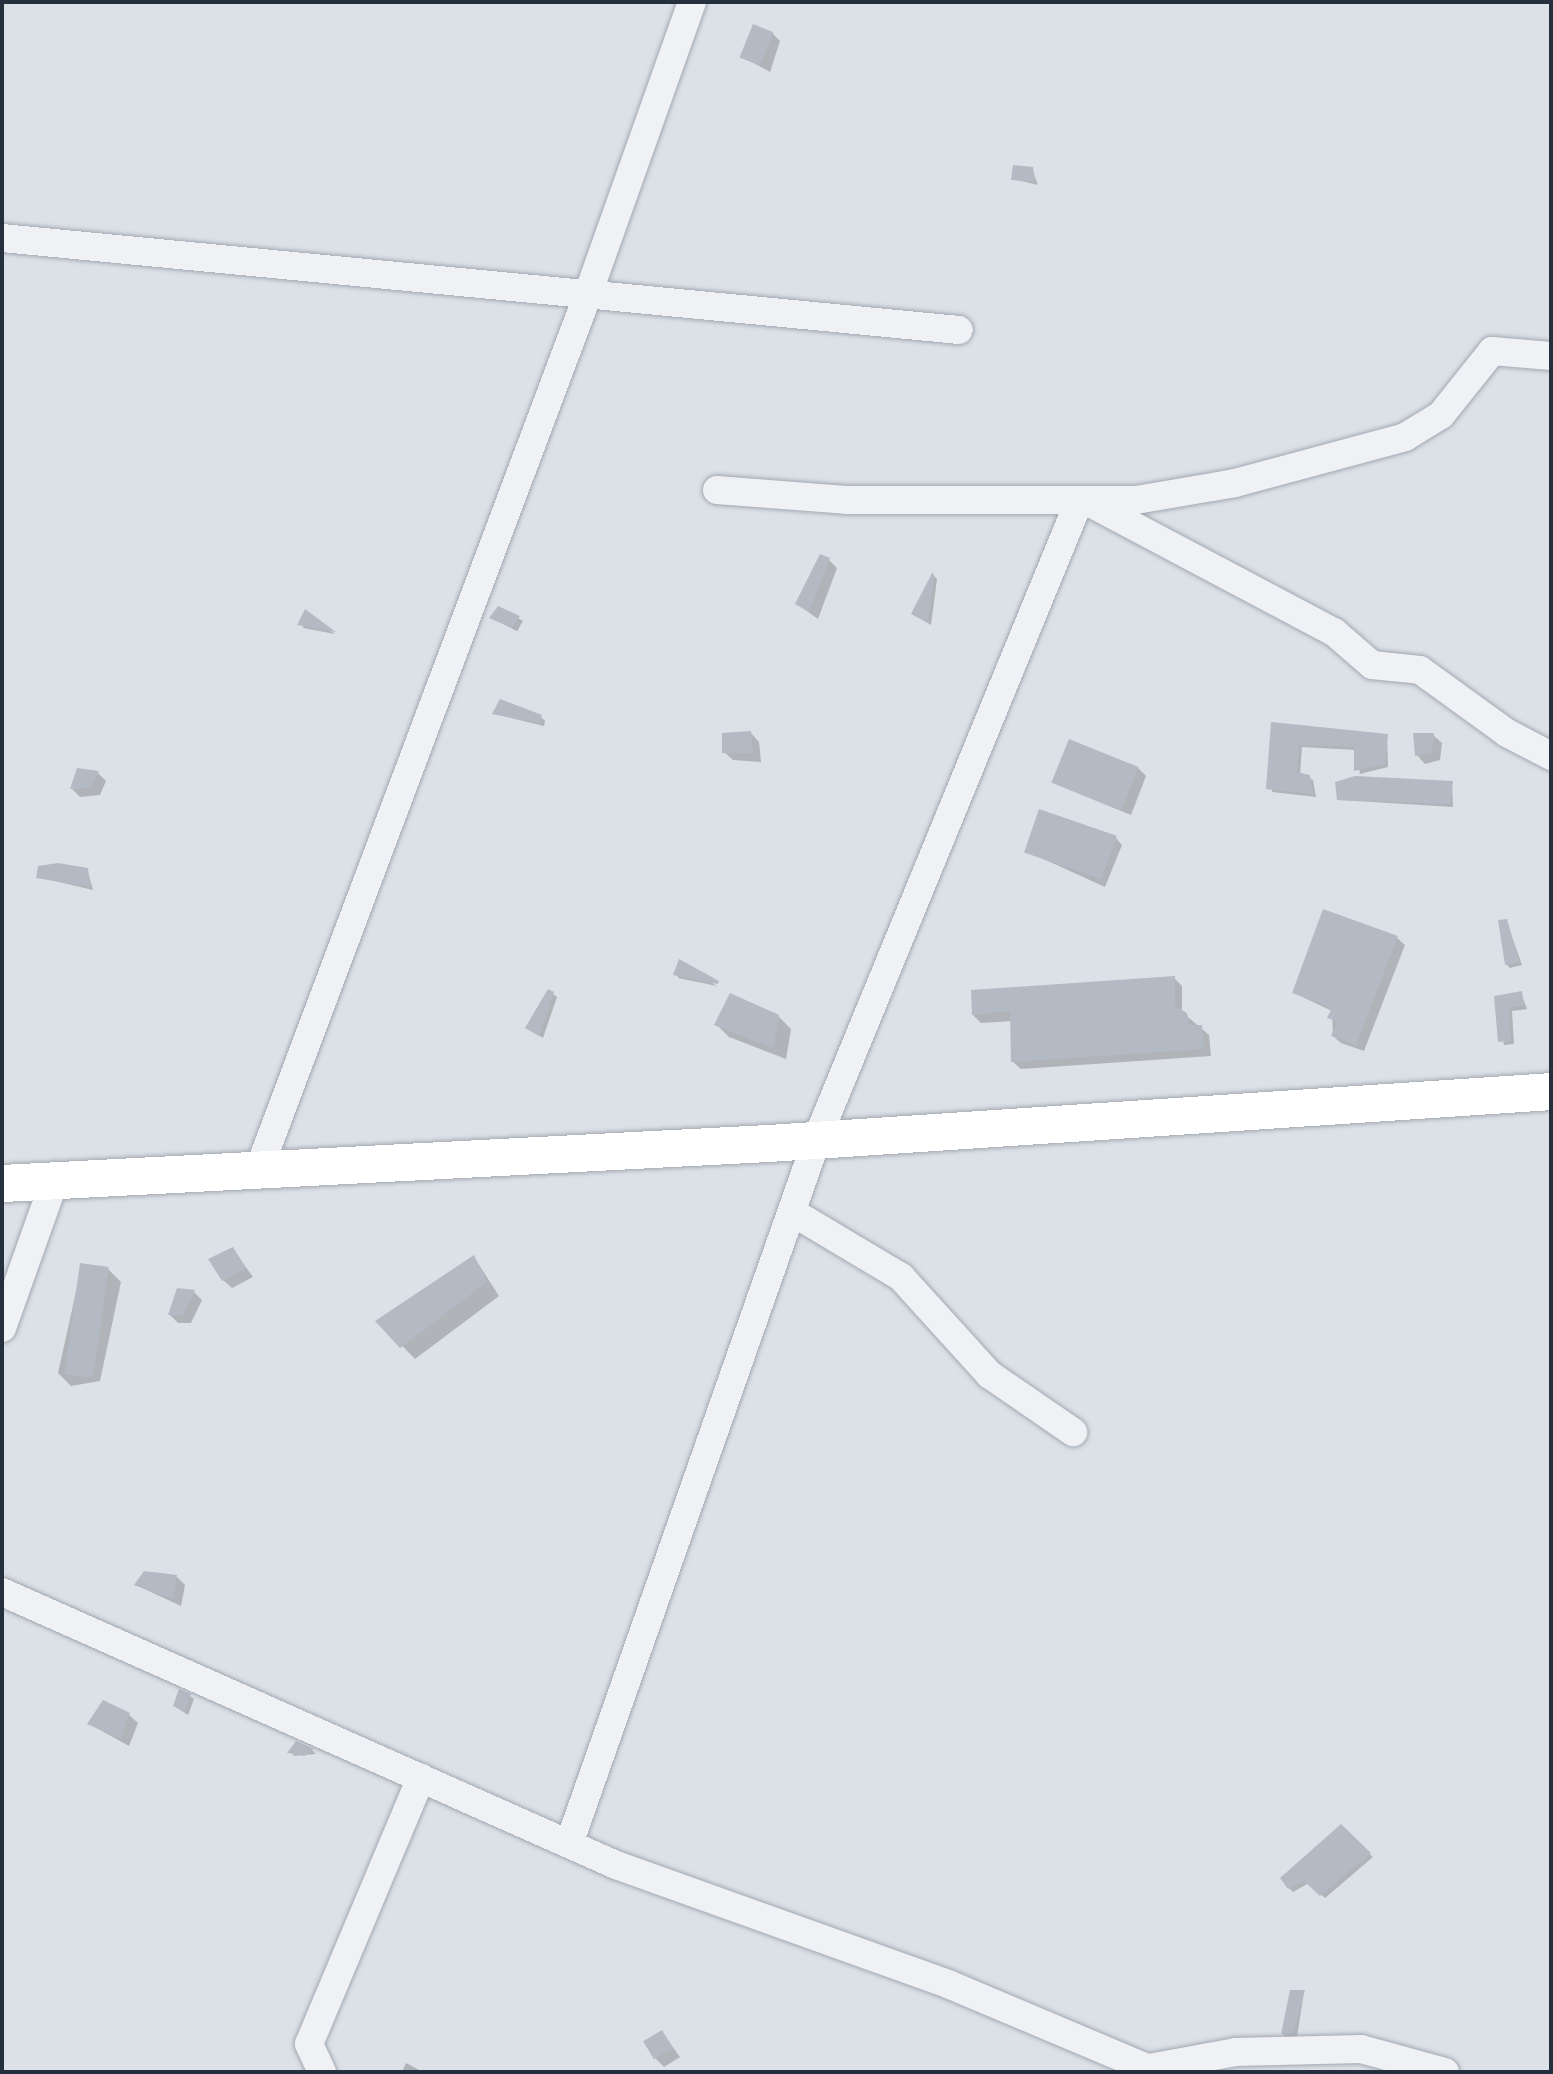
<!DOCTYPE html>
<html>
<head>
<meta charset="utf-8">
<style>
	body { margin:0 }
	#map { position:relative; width:1553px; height:2074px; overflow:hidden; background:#dce1e7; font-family:"Titillium Web",sans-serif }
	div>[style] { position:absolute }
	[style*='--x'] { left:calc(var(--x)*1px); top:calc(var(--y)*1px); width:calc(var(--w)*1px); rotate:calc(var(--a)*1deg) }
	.shadow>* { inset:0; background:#0003; transform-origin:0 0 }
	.building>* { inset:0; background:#b4bac3; transform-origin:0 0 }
	.roads { filter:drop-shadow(0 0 2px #a2a8b1) drop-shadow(0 0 2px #a2a8b1) }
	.minor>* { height:28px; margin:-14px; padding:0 14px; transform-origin:14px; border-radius:14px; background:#eff1f5 }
	.major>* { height:37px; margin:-18.5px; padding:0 18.5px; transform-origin:18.5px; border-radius:18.5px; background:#fff }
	span { translate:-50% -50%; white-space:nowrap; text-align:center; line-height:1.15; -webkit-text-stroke:7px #ecf0f4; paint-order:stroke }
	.frame { position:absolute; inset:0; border:4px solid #262f3d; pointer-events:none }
</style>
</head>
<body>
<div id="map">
	<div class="shadow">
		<div style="clip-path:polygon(772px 33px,780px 41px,770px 72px,743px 57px)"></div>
		<div style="clip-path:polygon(1032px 169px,1038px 185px,1013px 179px)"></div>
		<div style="clip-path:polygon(829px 560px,837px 568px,818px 619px,797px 604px)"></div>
		<div style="clip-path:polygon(933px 575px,937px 579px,931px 625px,913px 614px)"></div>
		<div style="left:499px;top:608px;width:27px;height:12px;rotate:28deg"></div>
		<div style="clip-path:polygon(306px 611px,335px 634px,303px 628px)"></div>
		<div style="clip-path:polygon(495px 714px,541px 717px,545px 721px,544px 726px)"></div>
		<div style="clip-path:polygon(1272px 724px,1387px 736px,1388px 767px,1360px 774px,1356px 750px,1302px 747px,1300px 775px,1313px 780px,1316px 797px,1272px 792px)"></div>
		<div style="clip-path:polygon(751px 733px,759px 742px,761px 762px,733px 760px,724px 752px)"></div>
		<div style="clip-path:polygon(1433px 735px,1442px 743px,1440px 760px,1425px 764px,1417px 755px)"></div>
		<div style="clip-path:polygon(1138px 768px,1146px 776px,1131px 815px,1051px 782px)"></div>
		<div style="clip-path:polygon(98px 773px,106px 781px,100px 795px,80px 797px,72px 789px)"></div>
		<div style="clip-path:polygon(1452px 783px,1453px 807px,1339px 800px)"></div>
		<div style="clip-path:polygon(1115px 837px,1122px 845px,1105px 887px,1026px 851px)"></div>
		<div style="clip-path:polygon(87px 869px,93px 890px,38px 877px)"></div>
		<div style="clip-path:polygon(1506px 920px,1522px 965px,1510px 968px,1506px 964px)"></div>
		<div style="clip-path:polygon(1397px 938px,1405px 945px,1364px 1051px,1341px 1043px,1333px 1036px,1332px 1011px,1294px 993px)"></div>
		<div style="clip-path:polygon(680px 962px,717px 986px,678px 978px)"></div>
		<div style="clip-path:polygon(1174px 978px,1182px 986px,1182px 1012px,1209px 1035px,1211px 1056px,1021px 1069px,1013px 1062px,1013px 1021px,981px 1023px,973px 1015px)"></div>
		<div style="clip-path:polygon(1521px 993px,1527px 1009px,1512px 1011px,1514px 1044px,1504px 1045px,1496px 997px)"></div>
		<div style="clip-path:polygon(553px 994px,557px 997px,543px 1038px,527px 1028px)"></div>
		<div style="clip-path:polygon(778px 1016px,791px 1029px,786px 1059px,729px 1037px,716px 1024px)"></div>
		<div style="clip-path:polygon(233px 1249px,253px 1277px,232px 1288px,223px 1280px)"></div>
		<div style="clip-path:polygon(474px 1257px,499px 1296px,415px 1359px,378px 1321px)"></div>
		<div style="clip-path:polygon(82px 1265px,108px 1269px,121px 1282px,100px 1381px,71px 1386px,58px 1373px)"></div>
		<div style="clip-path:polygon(194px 1292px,202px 1300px,191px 1323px,178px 1323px,170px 1315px)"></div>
		<div style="clip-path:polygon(177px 1577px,185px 1585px,181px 1606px,136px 1585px)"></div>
		<div style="clip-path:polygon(190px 1696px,194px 1699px,188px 1715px,179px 1709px)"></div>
		<div style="clip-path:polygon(129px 1715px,138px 1723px,129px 1746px,89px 1724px)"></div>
		<div style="clip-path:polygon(297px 1743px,313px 1751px,316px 1754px,293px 1756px)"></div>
		<div style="clip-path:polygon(1341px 1826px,1373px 1857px,1325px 1898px,1309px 1883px,1293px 1892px,1289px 1888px)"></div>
		<div style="clip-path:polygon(1304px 1992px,1297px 2037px,1286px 2037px,1282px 2033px)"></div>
		<div style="clip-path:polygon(662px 2032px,680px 2057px,664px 2067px,655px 2058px)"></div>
		<div style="clip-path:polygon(406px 2063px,423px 2072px,402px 2072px)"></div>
	</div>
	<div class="building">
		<div style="left:753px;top:24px;width:22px;height:36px;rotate:22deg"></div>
		<div style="clip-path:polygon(1013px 165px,1033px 167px,1035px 182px,1011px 180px)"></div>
		<div style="clip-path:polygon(820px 554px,830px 558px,809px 612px,795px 604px)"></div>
		<div style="clip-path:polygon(932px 573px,934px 574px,928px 623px,911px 614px)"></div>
		<div style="clip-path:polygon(498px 606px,520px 616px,512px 628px,489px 618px)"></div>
		<div style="clip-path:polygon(305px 609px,336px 632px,297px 625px)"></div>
		<div style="clip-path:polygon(500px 699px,542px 715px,540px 723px,492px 714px)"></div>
		<div style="clip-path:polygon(1271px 722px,1388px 734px,1385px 764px,1354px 771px,1354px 747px,1299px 745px,1297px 772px,1310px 775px,1313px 794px,1266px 789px)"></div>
		<div style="clip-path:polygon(751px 731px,753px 754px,722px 753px,722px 733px)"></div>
		<div style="clip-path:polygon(1413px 733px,1434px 733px,1432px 752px,1415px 756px)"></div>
		<div style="left:1069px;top:739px;width:75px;height:47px;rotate:22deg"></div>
		<div style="clip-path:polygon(77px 768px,99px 771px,91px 788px,70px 789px)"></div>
		<div style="clip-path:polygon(1355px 776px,1453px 781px,1450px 804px,1337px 800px,1335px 782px)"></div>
		<div style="left:1039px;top:809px;width:82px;height:46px;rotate:19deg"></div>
		<div style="clip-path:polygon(58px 863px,88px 868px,90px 887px,36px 878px,38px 866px)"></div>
		<div style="clip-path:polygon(1323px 909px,1398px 936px,1356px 1045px,1331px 1036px,1337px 1021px,1327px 1018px,1331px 1010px,1325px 1005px,1292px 993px)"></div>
		<div style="clip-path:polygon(1507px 919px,1519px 962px,1505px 965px,1498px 920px)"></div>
		<div style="clip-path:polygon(679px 959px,719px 981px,718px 984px,673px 975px)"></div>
		<div style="clip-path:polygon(1175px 976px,1175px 1006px,1187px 1013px,1189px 1025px,1202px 1025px,1204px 1049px,1011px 1062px,1010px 1011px,972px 1015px,971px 990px)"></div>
		<div style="clip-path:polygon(548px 989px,554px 992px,539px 1036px,525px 1028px)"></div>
		<div style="clip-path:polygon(1522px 991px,1524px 1005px,1509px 1008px,1511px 1041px,1498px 1042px,1494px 996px)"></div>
		<div style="clip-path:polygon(730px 993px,779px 1015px,773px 1048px,714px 1025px)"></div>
		<div style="clip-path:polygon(233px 1247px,246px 1268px,222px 1281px,208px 1259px)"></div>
		<div style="clip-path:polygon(474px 1255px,487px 1282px,400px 1348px,375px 1321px)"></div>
		<div style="left:80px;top:1263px;width:29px;height:112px;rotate:8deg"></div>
		<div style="clip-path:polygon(177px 1288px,195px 1290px,183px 1315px,168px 1315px)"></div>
		<div style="clip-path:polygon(144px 1571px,177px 1575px,173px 1599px,134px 1585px)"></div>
		<div style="clip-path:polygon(179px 1689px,191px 1694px,184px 1712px,173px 1706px)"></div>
		<div style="clip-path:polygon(103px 1700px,130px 1713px,121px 1739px,87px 1724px)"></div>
		<div style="clip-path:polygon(296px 1741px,314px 1749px,305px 1756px,287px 1753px)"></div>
		<div style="clip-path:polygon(1341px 1824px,1371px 1853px,1320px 1896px,1304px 1881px,1288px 1889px,1280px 1878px)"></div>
		<div style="clip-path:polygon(1290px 1990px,1305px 1990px,1293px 2034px,1281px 2034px)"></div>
		<div style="left:662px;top:2030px;width:21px;height:22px;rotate:59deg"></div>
	</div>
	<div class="roads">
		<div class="minor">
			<div style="--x:2;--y:238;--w:961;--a:5.49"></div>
			<div style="--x:717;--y:490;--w:129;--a:4.4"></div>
			<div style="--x:846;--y:500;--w:290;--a:0"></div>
			<div style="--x:1136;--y:500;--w:100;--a:-9.7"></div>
			<div style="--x:1235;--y:483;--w:176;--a:-15.1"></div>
			<div style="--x:1405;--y:437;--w:42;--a:-31.4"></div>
			<div style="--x:1441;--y:415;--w:82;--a:-51.4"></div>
			<div style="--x:1492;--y:351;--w:59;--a:4.8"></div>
			<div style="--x:1092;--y:504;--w:274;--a:27.9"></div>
			<div style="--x:1334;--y:632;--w:50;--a:41"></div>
			<div style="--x:1372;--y:665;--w:48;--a:5.9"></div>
			<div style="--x:1420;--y:670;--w:107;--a:35.9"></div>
			<div style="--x:1507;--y:733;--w:50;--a:27.6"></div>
			<div style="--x:259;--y:1169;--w:935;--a:-69.39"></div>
			<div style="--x:588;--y:294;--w:310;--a:-70.4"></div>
			<div style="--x:792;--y:1212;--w:127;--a:30.8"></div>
			<div style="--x:901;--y:1277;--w:132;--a:47.8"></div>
			<div style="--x:990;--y:1375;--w:101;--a:34.5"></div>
			<div style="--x:2;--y:1328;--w:158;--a:-70.4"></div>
			<div style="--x:2;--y:1592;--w:672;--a:23.97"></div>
			<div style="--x:616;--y:1865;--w:353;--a:19.7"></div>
			<div style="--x:948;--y:1984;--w:226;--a:22.9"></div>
			<div style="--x:569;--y:1844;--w:747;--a:-70.62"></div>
			<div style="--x:817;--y:1139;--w:687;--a:-67.66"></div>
			<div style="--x:1149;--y:2068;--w:87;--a:-10.5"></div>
			<div style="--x:1235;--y:2052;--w:126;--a:-1.4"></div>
			<div style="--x:1361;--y:2049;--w:87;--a:15.3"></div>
			<div style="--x:322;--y:2072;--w:31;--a:-115"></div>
			<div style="--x:309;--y:2044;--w:289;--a:-67.2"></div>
		</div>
		<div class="major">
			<div style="--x:2;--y:1183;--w:768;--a:-2.99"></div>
			<div style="--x:769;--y:1143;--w:784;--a:-3.8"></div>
		</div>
	</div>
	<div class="frame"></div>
</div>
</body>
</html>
